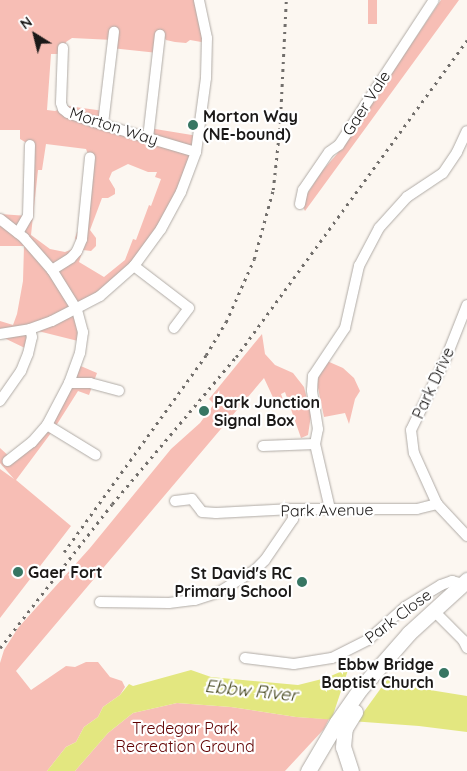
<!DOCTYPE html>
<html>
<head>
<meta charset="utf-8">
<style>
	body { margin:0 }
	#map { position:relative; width:467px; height:771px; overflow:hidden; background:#fcf7f1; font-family:Quicksand,sans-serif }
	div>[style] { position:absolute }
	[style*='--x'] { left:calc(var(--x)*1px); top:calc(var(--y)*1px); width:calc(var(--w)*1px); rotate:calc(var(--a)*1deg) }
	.green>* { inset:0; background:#f7beb5; transform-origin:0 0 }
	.water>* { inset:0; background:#e3e780 }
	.pier>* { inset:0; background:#fcf7f1 }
	.roads { filter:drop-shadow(0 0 1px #b0aba6) drop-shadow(0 0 1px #b0aba6) }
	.minor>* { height:10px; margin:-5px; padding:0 5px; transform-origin:5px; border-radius:5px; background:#fff }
	.secondary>* { height:15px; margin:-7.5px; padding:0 7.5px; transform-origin:7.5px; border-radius:7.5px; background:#fff }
	.rail>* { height:2.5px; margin-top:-1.25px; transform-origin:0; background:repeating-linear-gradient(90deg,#726f6c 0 2.5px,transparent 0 7.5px) }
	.dots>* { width:14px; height:14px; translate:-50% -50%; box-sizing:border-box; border:2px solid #fff; border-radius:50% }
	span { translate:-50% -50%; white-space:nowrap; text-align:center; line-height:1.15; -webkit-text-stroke:4.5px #fff; paint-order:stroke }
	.street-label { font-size:16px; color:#1b1918 }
	.poi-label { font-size:16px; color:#1b1918; font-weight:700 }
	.left { translate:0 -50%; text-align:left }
	.right { translate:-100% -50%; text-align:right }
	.park-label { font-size:16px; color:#610202 }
	.water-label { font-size:18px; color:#43451a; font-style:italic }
	.north { position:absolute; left:10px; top:10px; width:50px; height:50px; -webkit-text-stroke:4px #fff; paint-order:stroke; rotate:324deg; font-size:14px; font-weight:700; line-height:20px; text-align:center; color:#1b1918 }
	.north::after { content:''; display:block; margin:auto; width:18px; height:22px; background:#1b1918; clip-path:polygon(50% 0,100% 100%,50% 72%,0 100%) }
</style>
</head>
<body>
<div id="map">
	<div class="green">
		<div style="clip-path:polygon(evenodd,0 0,199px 0,207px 43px,190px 40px,186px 43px,175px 42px,166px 40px,163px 36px,158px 53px,111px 48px,113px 40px,72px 38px,66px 42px,63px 54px,51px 54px,47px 110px,55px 111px,68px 106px,104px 111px,103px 124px,148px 138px,149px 128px,198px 136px,196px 152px,148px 249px,77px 310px,82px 342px,30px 329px,29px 350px,0 336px,0 321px,13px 325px,17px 314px,23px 281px,24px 246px,0 246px,0 214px,28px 216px,30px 145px,20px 139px,20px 130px,0 130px,0 0,46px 144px,86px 149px,88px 154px,83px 229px,77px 232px,75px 238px,78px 247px,65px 252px,50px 249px,31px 235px,38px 170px,42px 170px,46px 144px,0 0,128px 164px,148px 172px,157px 172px,155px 177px,161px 179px,151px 206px,149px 205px,136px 240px,133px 239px,125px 260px,104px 277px,79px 262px,83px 250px,91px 251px,96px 246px,96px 238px,90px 230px,102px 198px,108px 198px,115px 194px,115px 189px,109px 179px,112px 172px,128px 164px)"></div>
		<div style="left:368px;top:0;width:9px;height:24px"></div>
		<div style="clip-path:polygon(441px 0,459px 0,305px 211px,303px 207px,307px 194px,322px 171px,337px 154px)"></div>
		<div style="clip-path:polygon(262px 334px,265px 354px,275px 365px,293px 373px,304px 387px,311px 415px,308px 435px,301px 438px,285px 392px,281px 394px,285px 405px,277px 406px,264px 378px,16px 671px,31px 690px,66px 666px,75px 667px,86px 662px,98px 662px,110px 677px,122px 681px,125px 687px,120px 695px,103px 707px,98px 717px,84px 727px,76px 742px,66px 747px,47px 771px,0 771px,0 663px,4px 650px,18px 628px,90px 548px,171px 449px,200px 423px,214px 404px,209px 399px)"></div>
		<div style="clip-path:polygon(327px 361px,343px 368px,354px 378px,360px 391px,355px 399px,349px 424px,345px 413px,324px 417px,317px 383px,320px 372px)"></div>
		<div style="clip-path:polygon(76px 364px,97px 373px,89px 395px,78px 391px,54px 429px,16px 480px,71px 526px,0 618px,0 469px,14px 479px,0 463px,0 448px,12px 459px,32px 442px)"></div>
		<div style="clip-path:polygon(177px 703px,231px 707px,296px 717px,329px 719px,324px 729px,285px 771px,75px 771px,108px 733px,133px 713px)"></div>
	</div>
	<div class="water">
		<div style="clip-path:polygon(191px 670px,211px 677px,298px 685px,326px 678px,340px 672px,347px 672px,390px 680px,393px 684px,467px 696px,467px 732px,419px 726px,296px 717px,231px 707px,177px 703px,133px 713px,108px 733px,75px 771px,47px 771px,66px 747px,76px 742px,84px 727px,98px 717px,103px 707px,120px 695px,129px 684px,133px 686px)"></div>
	</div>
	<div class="pier">
		<div style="clip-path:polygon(348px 670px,389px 677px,355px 724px,331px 721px)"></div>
	</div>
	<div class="roads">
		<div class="minor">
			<div style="--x:63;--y:48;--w:55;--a:92.1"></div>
			<div style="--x:61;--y:103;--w:6;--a:72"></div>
			<div style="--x:63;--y:109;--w:6;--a:39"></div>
			<div style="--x:68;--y:113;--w:28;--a:19"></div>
			<div style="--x:94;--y:122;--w:106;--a:16.4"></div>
			<div style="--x:103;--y:124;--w:93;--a:-83.2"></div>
			<div style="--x:148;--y:138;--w:104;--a:-83.4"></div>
			<div style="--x:300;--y:204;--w:14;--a:-78"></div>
			<div style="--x:303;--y:190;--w:46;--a:-55.6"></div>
			<div style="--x:329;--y:152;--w:12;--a:-35"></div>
			<div style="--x:339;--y:145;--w:173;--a:-56.8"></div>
			<div style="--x:0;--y:219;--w:31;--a:38"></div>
			<div style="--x:24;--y:238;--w:43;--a:48.8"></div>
			<div style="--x:52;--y:270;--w:47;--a:58"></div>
			<div style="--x:77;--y:310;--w:23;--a:75"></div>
			<div style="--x:83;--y:332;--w:21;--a:98"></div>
			<div style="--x:80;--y:353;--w:32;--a:110"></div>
			<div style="--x:69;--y:383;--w:47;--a:117.6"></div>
			<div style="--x:47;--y:425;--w:23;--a:131"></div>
			<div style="--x:32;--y:442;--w:31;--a:142"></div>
			<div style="--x:18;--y:233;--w:20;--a:-60"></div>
			<div style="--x:28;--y:216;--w:71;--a:-88.4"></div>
			<div style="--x:134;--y:266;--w:69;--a:37.4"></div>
			<div style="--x:189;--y:308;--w:25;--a:127"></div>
			<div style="--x:52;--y:270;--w:22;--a:-32"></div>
			<div style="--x:71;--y:258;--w:9;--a:-49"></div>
			<div style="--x:77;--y:251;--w:13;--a:-67"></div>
			<div style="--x:82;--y:239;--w:82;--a:-84.4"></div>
			<div style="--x:467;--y:305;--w:57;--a:111.6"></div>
			<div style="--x:446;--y:358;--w:80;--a:115.9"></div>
			<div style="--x:411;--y:430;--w:23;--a:83"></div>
			<div style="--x:414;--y:453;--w:56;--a:65.7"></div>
			<div style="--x:437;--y:504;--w:44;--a:46.8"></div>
			<div style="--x:0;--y:334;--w:30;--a:-9"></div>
			<div style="--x:30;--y:329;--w:23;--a:-20"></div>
			<div style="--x:52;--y:321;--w:54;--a:-27.5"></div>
			<div style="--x:100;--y:296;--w:45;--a:-41.4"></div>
			<div style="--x:134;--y:266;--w:46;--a:-53.9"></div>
			<div style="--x:161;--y:229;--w:42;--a:-61.6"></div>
			<div style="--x:181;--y:192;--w:43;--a:-69.4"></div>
			<div style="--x:196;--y:152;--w:75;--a:-82.3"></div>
			<div style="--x:206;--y:78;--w:40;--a:-88.6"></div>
			<div style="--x:207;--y:38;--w:39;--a:-102"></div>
			<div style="--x:69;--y:383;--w:21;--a:0"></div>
			<div style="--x:90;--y:383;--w:30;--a:15"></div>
			<div style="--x:0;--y:401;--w:37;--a:-55"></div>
			<div style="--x:21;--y:371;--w:18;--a:-68"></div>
			<div style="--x:28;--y:354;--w:17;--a:-77"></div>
			<div style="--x:32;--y:337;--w:8;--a:-104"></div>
			<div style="--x:47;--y:425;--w:57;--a:31.5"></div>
			<div style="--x:263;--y:446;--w:52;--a:-2.2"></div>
			<div style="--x:175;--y:501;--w:17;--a:-7"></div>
			<div style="--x:192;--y:499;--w:16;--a:52"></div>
			<div style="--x:202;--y:512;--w:14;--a:4"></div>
			<div style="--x:216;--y:513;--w:77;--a:-3"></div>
			<div style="--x:293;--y:509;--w:124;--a:0"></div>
			<div style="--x:417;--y:509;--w:21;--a:-14"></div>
			<div style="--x:330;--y:509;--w:67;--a:-103"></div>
			<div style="--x:315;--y:444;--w:15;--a:-79"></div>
			<div style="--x:318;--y:429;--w:39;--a:-99"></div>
			<div style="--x:312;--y:390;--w:14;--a:-86"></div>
			<div style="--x:313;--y:376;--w:58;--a:-56.3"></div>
			<div style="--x:345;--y:328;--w:64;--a:-77.3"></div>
			<div style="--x:359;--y:266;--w:43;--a:-62.2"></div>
			<div style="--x:379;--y:228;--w:42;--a:-47.9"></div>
			<div style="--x:407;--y:197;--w:43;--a:-33.7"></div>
			<div style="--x:443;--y:173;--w:25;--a:-56"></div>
			<div style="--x:457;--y:152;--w:23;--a:-65"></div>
			<div style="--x:100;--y:602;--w:69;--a:0.8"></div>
			<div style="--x:169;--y:603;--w:26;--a:-7"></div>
			<div style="--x:195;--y:600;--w:25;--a:-18"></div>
			<div style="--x:219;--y:592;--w:42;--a:-31.4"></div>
			<div style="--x:255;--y:570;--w:14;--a:-45"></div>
			<div style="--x:265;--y:560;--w:50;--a:-55.7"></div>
			<div style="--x:293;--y:519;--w:10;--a:-90"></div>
			<div style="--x:433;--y:610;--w:42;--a:45"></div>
			<div style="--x:463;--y:640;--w:9;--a:63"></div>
			<div style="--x:245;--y:658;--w:49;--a:7"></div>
			<div style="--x:294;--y:664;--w:38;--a:-9"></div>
			<div style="--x:332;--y:658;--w:40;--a:-26.6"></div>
			<div style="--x:368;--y:640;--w:50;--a:-41.7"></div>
			<div style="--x:405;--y:607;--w:42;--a:-31.4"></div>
			<div style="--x:441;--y:585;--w:12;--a:-20"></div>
			<div style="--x:452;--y:581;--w:11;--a:15"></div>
		</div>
		<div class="secondary">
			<div style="--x:308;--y:771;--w:57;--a:-59.4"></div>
			<div style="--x:337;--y:722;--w:40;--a:-55.1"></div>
			<div style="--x:360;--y:689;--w:74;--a:-48.8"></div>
			<div style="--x:409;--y:633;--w:79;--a:-42.4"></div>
			<div style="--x:351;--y:771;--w:25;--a:-108"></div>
			<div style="--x:343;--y:747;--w:12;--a:-85"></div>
			<div style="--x:344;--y:735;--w:7;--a:-82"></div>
			<div style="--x:345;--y:728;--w:19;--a:-58"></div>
		</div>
	</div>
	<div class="rail">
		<div style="--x:64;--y:552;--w:243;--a:-54.2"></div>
		<div style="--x:206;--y:355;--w:39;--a:-59"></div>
		<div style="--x:226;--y:322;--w:69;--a:-66"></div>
		<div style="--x:254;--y:259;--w:72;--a:-74.6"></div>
		<div style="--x:273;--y:190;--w:66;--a:-83.9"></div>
		<div style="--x:280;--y:124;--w:124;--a:-87.2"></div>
		<div style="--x:0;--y:648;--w:182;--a:-52.1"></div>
		<div style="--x:112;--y:504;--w:192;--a:-49.9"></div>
		<div style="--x:236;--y:357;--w:392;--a:-53.9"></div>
	</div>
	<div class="dots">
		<div style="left:193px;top:125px;background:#377663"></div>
		<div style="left:204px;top:411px;background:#377663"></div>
		<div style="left:18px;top:572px;background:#377663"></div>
		<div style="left:302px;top:582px;background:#377663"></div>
		<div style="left:444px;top:673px;background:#377663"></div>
	</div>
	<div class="street-label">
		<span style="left:366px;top:103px;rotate:-57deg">Gaer Vale</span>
		<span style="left:114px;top:126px;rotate:18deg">Morton Way</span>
		<span style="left:433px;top:383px;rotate:-65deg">Park Drive</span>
		<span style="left:327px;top:510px;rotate:-1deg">Park Avenue</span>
		<span style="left:398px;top:616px;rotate:-37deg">Park Close</span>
	</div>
	<div class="poi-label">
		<span class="left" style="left:203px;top:125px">Morton Way<br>(NE-bound)</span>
		<span class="left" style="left:214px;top:411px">Park Junction<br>Signal Box</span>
		<span class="left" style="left:28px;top:572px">Gaer Fort</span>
		<span class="right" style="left:292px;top:582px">St David's RC<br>Primary School</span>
		<span class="right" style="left:434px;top:673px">Ebbw Bridge<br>Baptist Church</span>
	</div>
	<div class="park-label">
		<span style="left:185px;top:737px">Tredegar Park<br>Recreation Ground</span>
	</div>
	<div class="water-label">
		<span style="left:251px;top:691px;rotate:6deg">Ebbw River</span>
	</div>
	<div class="north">N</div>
</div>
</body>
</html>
